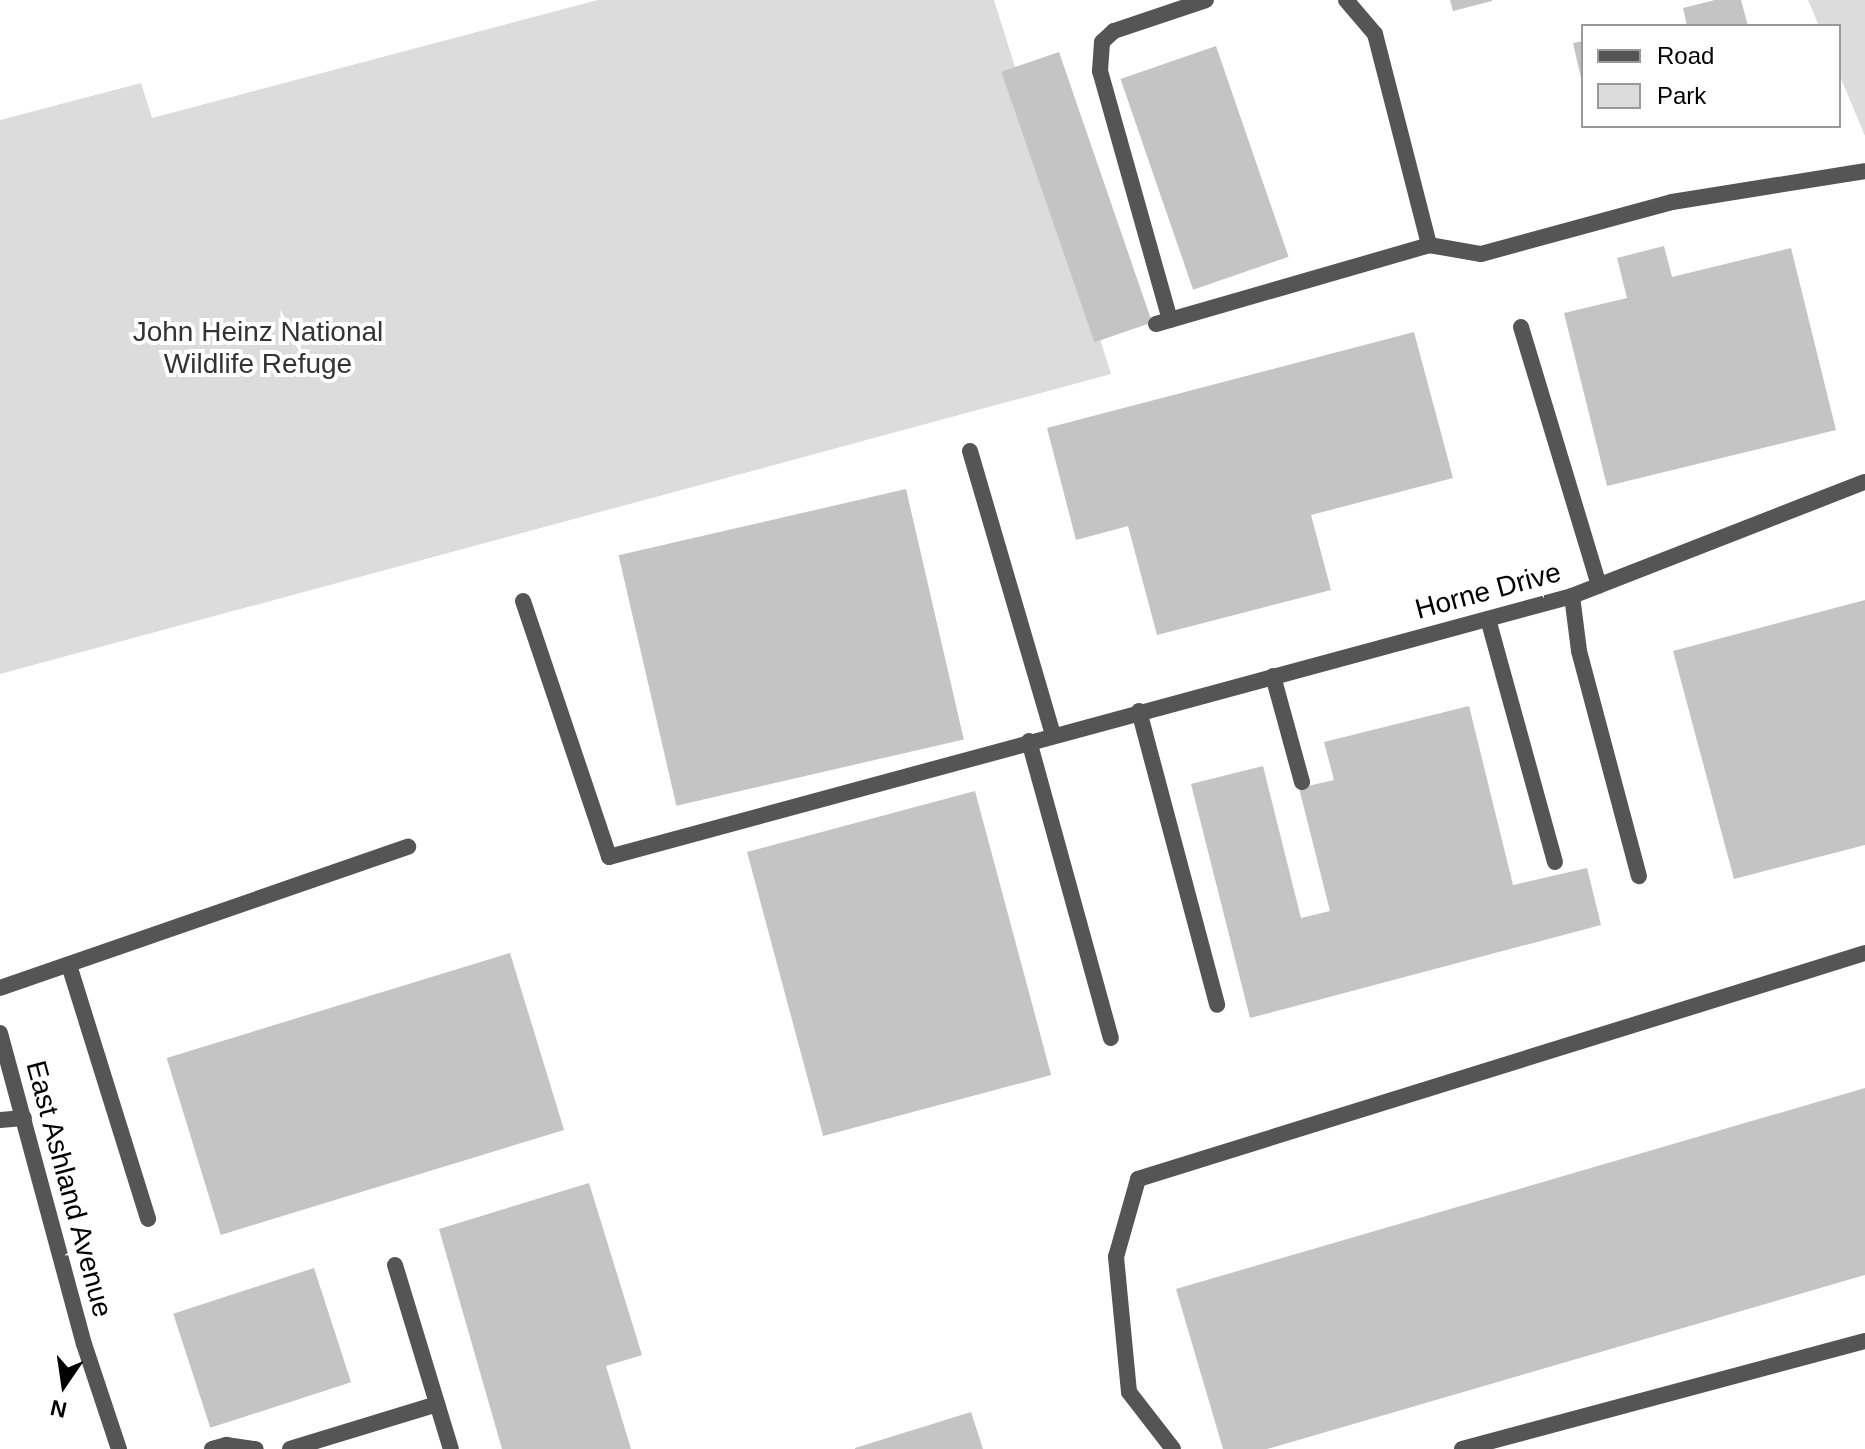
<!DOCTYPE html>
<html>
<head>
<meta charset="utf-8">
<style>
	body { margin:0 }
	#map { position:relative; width:1865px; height:1449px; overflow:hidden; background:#fff; font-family:Helvetica,sans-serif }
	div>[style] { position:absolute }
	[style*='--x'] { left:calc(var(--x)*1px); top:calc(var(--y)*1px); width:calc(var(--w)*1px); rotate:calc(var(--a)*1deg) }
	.green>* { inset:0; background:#dcdcdc }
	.building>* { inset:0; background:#c4c4c4; transform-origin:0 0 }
	.lane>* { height:16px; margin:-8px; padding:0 8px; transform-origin:8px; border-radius:8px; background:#555 }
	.street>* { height:16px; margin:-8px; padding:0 8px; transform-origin:8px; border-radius:8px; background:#555 }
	span { translate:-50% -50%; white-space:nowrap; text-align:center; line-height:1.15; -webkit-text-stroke:8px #fff; paint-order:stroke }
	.park-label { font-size:28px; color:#333 }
	.street-label { font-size:28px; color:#000 }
	.legend { position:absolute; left:1581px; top:24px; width:260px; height:104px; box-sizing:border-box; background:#fff; border:2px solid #999; margin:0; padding:10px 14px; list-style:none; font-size:24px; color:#000 }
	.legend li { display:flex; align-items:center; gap:16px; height:40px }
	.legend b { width:40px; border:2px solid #999 }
	.north { position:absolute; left:24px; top:1345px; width:80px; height:80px; -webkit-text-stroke:6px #fff; paint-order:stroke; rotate:193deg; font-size:22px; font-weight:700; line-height:32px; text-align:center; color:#000 }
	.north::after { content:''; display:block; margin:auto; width:28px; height:36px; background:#000; clip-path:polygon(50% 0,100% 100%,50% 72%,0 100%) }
</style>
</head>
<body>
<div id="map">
	<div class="green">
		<div style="clip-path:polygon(598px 0,994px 0,1111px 374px,0 674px,0 120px,141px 83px,152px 118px)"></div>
		<div style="clip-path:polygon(1808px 0,1865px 0,1865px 136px,1839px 74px,1839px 26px,1819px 26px)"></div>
	</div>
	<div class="building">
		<div style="clip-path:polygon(1450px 0,1492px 0,1492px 1px,1453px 11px)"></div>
		<div style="clip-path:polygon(1715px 0,1741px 0,1748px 26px,1687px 26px,1683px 8px)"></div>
		<div style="clip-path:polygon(1583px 41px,1583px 82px,1582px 82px,1573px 43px)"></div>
		<div style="left:1216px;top:46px;width:223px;height:101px;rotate:71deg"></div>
		<div style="left:1059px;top:52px;width:286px;height:61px;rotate:71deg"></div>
		<div style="clip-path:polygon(1664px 246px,1672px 277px,1791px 248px,1836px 430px,1607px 486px,1564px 313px,1627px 298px,1617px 258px)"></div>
		<div style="clip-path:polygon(1414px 332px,1453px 478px,1311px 515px,1331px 590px,1157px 635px,1128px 526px,1076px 540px,1047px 428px)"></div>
		<div style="left:906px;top:489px;width:257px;height:295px;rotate:77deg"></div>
		<div style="clip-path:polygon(1865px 600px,1865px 845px,1734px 879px,1673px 651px)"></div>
		<div style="clip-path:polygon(1469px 706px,1513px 885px,1587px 868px,1601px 925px,1250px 1018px,1191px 784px,1263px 766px,1301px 918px,1330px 911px,1299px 788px,1334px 780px,1324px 742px)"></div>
		<div style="left:975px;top:791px;width:294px;height:236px;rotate:75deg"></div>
		<div style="left:510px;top:953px;width:185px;height:359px;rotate:73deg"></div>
		<div style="clip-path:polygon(1865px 1088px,1865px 1275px,1267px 1449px,1223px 1449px,1176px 1289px)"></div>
		<div style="clip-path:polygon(589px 1183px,642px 1355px,606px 1366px,631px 1449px,502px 1449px,439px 1229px)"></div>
		<div style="left:314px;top:1268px;width:120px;height:148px;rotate:72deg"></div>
		<div style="clip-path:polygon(971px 1412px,983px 1449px,855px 1449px,855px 1448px)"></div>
	</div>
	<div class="lane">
		<div style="--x:1346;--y:0;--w:45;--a:49.5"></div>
		<div style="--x:1375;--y:34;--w:218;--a:75.6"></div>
		<div style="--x:1170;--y:320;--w:259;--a:-105.7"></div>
		<div style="--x:1100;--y:71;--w:29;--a:-86"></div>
		<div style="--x:1102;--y:42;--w:16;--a:-43"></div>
		<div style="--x:1114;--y:31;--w:97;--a:-18.6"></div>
		<div style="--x:1156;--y:324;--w:284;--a:-16.1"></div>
		<div style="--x:1429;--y:245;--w:53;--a:9.8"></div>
		<div style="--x:1481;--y:254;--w:198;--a:-15.2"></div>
		<div style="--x:1672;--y:202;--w:195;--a:-9.1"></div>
		<div style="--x:1521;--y:327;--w:270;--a:73.2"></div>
		<div style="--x:970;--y:451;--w:296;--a:73.7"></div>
		<div style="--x:1572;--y:596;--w:55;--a:82.7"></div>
		<div style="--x:1579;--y:651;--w:233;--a:75.1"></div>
		<div style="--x:1488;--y:619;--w:252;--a:74.6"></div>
		<div style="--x:1273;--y:676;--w:110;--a:74.7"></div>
		<div style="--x:1139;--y:711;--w:304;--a:75.1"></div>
		<div style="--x:1029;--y:741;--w:308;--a:74.6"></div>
		<div style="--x:69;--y:965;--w:266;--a:72.7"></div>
		<div style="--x:0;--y:988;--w:432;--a:-19.1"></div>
		<div style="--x:0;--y:1120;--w:24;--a:-5"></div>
		<div style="--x:395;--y:1265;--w:192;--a:73.1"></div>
		<div style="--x:212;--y:1449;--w:15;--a:-16"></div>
		<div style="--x:226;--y:1445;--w:30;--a:8"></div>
		<div style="--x:290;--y:1449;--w:154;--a:-17"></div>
		<div style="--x:1173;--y:1449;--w:72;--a:-127.7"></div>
		<div style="--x:1129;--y:1392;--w:136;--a:-95.5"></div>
		<div style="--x:1116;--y:1257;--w:81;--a:-74.2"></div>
		<div style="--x:1138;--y:1179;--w:761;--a:-17.27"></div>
		<div style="--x:1462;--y:1449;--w:417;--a:-15"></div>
	</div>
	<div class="street">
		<div style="--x:523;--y:601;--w:270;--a:71.4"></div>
		<div style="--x:609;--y:857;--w:998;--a:-15.16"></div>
		<div style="--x:1572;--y:596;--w:314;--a:-21.3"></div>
		<div style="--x:0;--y:1033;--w:322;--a:74.9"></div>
		<div style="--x:84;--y:1344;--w:111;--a:71.6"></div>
	</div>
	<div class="park-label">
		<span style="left:258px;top:348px">John Heinz National<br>Wildlife Refuge</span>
	</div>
	<div class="street-label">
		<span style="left:1488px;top:591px;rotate:-15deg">Horne Drive</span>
		<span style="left:69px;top:1189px;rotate:75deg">East Ashland Avenue</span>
	</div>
	<ul class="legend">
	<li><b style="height:10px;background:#555"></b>Road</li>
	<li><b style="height:22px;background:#dcdcdc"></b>Park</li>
	</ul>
	<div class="north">N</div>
</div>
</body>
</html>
